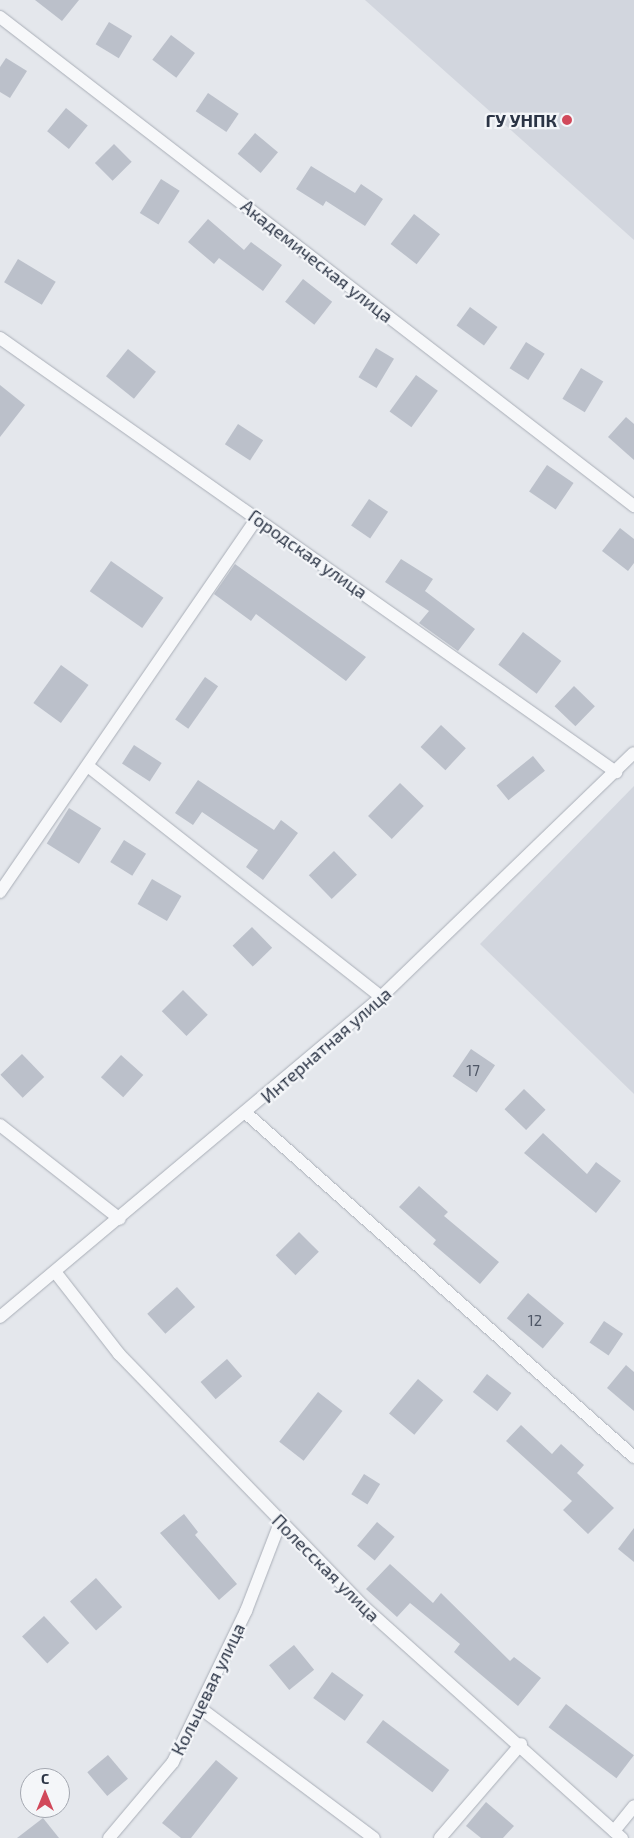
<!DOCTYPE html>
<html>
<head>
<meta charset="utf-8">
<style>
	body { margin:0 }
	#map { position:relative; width:634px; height:1838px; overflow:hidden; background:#e4e7ec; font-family:"Exo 2",sans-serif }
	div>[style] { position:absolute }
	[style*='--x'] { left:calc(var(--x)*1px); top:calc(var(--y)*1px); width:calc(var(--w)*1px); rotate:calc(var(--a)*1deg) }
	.built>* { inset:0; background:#d2d6de }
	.building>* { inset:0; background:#bbc0ca; transform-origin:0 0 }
	.roads { filter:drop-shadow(0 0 1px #a9aeb7) drop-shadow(0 0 1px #a9aeb7) }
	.street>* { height:12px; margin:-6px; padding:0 6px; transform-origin:6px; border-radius:6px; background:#f7f8fa }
	.dots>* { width:14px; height:14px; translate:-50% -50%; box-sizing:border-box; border:2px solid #f4f6f9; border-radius:50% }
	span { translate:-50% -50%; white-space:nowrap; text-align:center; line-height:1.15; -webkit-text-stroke:4.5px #f4f6f9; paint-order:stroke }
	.number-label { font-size:15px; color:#4f5766 }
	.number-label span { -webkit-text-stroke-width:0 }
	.poi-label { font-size:18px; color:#2b3445; font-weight:700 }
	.right { translate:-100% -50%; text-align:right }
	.street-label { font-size:18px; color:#2b3445 }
	.north { position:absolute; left:20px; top:1768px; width:50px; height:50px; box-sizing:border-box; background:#f4f6f9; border:1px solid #a4a8b1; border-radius:50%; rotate:0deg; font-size:14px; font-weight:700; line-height:20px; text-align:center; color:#2b3445 }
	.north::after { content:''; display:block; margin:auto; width:18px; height:22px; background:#d1495b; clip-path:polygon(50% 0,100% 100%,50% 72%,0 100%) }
</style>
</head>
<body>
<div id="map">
	<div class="built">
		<div style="clip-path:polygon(365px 0,634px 0,634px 240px)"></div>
		<div style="clip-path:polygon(634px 786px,634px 1094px,480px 944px)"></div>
	</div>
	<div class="building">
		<div style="clip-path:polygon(35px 0,79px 0,62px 21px)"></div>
		<div style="left:109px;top:22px;width:27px;height:26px;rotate:31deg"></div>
		<div style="left:171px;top:35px;width:30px;height:31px;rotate:37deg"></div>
		<div style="clip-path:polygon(6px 58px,27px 71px,10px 98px,0 92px,0 67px)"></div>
		<div style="left:208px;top:93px;width:37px;height:22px;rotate:34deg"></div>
		<div style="left:66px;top:108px;width:28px;height:30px;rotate:39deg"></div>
		<div style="left:255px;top:133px;width:30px;height:27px;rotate:40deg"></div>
		<div style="left:114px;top:144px;width:25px;height:27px;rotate:45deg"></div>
		<div style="clip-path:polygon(311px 166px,355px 193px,361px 184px,383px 199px,365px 226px,326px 201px,323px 206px,296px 189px)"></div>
		<div style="left:161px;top:179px;width:22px;height:40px;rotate:32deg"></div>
		<div style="left:414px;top:214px;width:33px;height:38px;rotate:38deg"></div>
		<div style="clip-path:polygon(208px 219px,244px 250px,251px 242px,282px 265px,263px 291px,219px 258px,214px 264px,188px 242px)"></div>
		<div style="left:18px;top:259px;width:44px;height:27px;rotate:31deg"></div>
		<div style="left:303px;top:279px;width:37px;height:29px;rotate:38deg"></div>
		<div style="left:470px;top:307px;width:34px;height:23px;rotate:36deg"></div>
		<div style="left:526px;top:342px;width:22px;height:31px;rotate:32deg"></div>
		<div style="left:376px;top:348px;width:21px;height:34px;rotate:31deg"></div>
		<div style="left:128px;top:349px;width:36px;height:35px;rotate:39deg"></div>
		<div style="left:581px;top:368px;width:26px;height:36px;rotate:31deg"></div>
		<div style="left:416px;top:375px;width:27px;height:45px;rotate:36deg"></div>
		<div style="clip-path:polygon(0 385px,25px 405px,0 437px)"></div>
		<div style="clip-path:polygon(626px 417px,634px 424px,634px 460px,608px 437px)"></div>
		<div style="left:238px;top:424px;width:30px;height:24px;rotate:33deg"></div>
		<div style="left:547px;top:465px;width:32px;height:32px;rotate:34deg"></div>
		<div style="left:369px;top:499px;width:23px;height:32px;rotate:34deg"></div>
		<div style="clip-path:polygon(620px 528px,634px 539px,634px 563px,628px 571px,602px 551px)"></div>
		<div style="clip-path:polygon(401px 559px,433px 579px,425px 591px,475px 629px,458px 651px,419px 623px,429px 611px,385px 582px)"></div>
		<div style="left:111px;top:561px;width:64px;height:37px;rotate:35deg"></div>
		<div style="clip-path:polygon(235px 564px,366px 657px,346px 681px,256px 614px,251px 621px,214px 594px)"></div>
		<div style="left:523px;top:632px;width:48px;height:41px;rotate:37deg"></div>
		<div style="left:61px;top:665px;width:34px;height:47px;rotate:36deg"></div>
		<div style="left:205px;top:677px;width:16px;height:52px;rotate:35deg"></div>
		<div style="left:574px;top:686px;width:29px;height:28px;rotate:44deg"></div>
		<div style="left:441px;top:725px;width:34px;height:30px;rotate:43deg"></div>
		<div style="left:134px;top:745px;width:33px;height:22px;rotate:33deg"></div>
		<div style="left:533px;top:756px;width:19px;height:47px;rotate:51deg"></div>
		<div style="clip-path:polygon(198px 780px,274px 830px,281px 820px,298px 833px,263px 880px,246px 867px,258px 850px,202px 812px,193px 825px,175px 813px)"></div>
		<div style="left:400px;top:783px;width:33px;height:46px;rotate:44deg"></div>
		<div style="left:69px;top:808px;width:38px;height:42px;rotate:32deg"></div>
		<div style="left:124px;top:840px;width:26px;height:26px;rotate:32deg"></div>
		<div style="left:334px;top:851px;width:33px;height:35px;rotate:46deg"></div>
		<div style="left:152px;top:879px;width:34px;height:29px;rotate:30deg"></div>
		<div style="left:252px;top:927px;width:29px;height:27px;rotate:46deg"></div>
		<div style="left:183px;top:990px;width:35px;height:30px;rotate:45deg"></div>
		<div style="left:471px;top:1049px;width:29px;height:33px;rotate:34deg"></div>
		<div style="left:22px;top:1054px;width:32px;height:30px;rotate:46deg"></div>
		<div style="left:121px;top:1055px;width:30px;height:30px;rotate:42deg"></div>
		<div style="left:524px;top:1089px;width:30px;height:28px;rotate:44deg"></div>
		<div style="clip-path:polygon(543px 1133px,587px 1174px,596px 1162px,621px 1181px,596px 1213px,524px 1153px)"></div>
		<div style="clip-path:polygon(419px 1186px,448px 1212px,444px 1216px,499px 1262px,480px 1284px,433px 1244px,436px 1240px,399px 1207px)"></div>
		<div style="left:299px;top:1232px;width:28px;height:33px;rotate:45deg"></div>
		<div style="left:177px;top:1287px;width:27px;height:40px;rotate:48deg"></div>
		<div style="left:528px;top:1293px;width:47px;height:33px;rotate:40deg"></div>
		<div style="left:604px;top:1321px;width:23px;height:26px;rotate:34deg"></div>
		<div style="left:227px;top:1359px;width:23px;height:35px;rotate:49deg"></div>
		<div style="clip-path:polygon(626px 1365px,634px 1372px,634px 1411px,607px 1388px)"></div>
		<div style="left:487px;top:1374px;width:31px;height:23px;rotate:38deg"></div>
		<div style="left:418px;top:1379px;width:33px;height:45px;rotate:40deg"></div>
		<div style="left:318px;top:1392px;width:31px;height:63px;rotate:38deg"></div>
		<div style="clip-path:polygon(521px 1425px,552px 1454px,561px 1444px,584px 1465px,577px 1473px,614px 1508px,588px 1534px,563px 1510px,572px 1501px,506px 1441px)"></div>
		<div style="left:364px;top:1474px;width:19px;height:24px;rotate:32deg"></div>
		<div style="clip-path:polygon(184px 1514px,198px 1532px,195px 1535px,237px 1584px,219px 1600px,160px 1533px)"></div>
		<div style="left:377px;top:1522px;width:23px;height:31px;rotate:40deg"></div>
		<div style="clip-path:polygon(634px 1528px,634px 1562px,618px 1549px)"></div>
		<div style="clip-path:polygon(390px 1564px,433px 1603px,441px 1593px,510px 1661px,514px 1657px,541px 1678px,518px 1706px,454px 1652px,460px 1644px,410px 1603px,397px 1617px,366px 1589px)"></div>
		<div style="left:96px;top:1578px;width:39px;height:35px;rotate:48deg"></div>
		<div style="left:44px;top:1616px;width:37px;height:30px;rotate:47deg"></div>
		<div style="left:294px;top:1645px;width:32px;height:32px;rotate:51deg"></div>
		<div style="left:332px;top:1672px;width:39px;height:32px;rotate:36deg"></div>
		<div style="left:566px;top:1704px;width:85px;height:29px;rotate:37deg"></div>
		<div style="left:383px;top:1720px;width:83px;height:28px;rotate:37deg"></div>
		<div style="left:108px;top:1755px;width:31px;height:27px;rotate:50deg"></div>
		<div style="clip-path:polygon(216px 1760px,238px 1778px,191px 1838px,181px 1838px,162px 1823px)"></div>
		<div style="clip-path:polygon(486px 1802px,514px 1826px,503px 1838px,481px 1838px,466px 1826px)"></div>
		<div style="clip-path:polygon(43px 1818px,59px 1838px,17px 1838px)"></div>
	</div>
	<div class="roads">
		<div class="street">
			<div style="--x:0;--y:17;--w:801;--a:37.64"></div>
			<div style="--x:0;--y:338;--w:754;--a:35.17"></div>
			<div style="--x:89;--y:767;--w:372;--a:38.2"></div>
			<div style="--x:0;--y:892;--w:454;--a:-55.5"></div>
			<div style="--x:247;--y:1114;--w:517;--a:41.55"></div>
			<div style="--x:0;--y:1125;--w:152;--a:38.1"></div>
			<div style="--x:56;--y:1273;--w:103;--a:52.1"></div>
			<div style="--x:119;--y:1354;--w:351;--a:45.9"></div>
			<div style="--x:363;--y:1606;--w:348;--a:41.9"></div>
			<div style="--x:0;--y:1317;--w:498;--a:-40"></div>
			<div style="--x:381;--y:997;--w:351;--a:-44"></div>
			<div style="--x:200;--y:1708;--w:217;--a:36.8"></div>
			<div style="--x:614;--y:1831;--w:32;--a:-51"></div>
			<div style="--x:109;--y:1838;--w:99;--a:-49.9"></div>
			<div style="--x:173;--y:1762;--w:168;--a:-64.2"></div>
			<div style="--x:246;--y:1611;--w:94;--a:-68.9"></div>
			<div style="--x:440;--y:1838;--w:124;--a:-49.2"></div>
		</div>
	</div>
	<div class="dots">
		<div style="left:567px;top:120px;background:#d1495b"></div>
	</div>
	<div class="number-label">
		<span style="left:473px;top:1071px">17</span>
		<span style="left:535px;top:1321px">12</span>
	</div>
	<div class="poi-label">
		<span class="right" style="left:557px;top:120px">ГУ УНПК</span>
	</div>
	<div class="street-label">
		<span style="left:317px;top:261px;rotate:38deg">Академическая улица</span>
		<span style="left:308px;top:554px;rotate:35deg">Городская улица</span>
		<span style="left:326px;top:1045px;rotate:-41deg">Интернатная улица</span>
		<span style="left:326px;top:1568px;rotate:45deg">Полесская улица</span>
		<span style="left:208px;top:1689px;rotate:-64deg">Кольцевая улица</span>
	</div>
	<div class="north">С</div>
</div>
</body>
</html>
